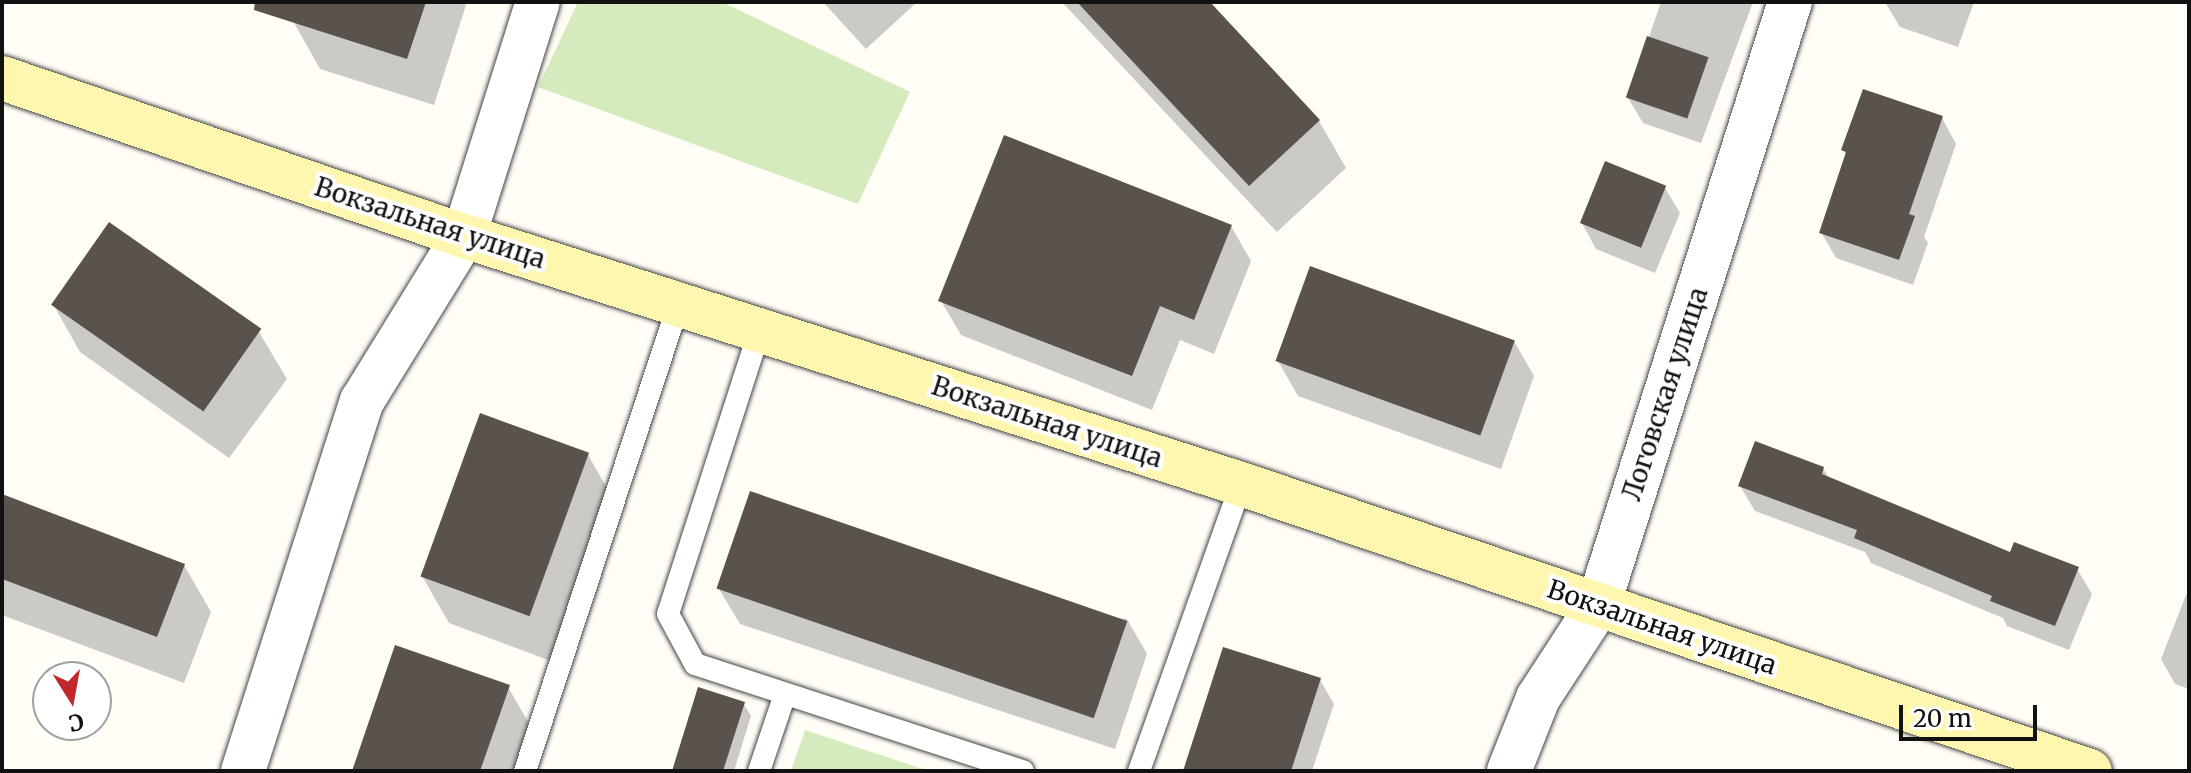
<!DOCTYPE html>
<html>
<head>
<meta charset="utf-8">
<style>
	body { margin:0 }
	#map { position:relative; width:2191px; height:773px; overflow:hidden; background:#fffdf5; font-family:Merriweather,serif }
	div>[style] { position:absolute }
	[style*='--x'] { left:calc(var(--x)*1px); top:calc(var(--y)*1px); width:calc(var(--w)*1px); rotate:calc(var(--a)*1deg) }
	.green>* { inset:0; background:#d5ebbd }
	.shadow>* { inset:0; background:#0003 }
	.building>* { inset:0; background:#5a524d; transform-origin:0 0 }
	.roads { filter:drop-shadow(0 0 2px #444) drop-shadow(0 0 2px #444) }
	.lane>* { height:22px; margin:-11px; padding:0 11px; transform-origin:11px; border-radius:11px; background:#fff }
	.street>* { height:44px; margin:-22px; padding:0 22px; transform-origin:22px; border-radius:22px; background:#fff }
	.secondary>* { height:44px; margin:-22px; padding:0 22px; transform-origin:22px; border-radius:22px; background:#fff6b0 }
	span { translate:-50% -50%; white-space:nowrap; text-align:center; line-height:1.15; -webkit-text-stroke:8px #fff; paint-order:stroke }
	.street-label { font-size:26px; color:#111 }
	.frame { position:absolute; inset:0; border:4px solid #111; pointer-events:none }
	.north { position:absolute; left:32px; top:661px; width:80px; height:80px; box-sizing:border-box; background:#fff; border:2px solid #a0a0a0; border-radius:50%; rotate:169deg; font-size:22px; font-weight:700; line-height:32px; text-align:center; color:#111 }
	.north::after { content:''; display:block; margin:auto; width:28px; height:36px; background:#c4262e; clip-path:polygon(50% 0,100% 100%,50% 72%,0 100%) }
	.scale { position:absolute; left:1899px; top:705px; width:138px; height:36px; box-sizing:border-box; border:4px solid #111; border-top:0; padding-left:10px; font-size:24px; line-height:28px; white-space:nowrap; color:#111; -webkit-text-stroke:6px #fff; paint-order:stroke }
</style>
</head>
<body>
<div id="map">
	<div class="green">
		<div style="clip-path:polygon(578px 2px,722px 2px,910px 92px,858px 204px,538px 87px)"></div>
		<div style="clip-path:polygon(805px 730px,929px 771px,791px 771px)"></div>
	</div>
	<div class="shadow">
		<div style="clip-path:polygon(299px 2px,467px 2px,434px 105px,320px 69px,293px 21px)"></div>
		<div style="clip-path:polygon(823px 2px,917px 2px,866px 49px)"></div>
		<div style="clip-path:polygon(1062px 2px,1207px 2px,1319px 121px,1346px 168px,1277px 232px)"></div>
		<div style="clip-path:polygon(1661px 2px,1753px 2px,1701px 143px,1643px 123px,1628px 98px)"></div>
		<div style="clip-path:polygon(1885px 2px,1974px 2px,1958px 47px,1900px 27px)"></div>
		<div style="clip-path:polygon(1942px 118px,1956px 144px,1924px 237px,1928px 243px,1913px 285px,1836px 258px,1821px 232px,1847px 156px,1843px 150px)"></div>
		<div style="clip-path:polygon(1665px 188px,1680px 213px,1655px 273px,1596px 249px,1582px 223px)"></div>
		<div style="clip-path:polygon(1231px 226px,1251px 261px,1214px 354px,1180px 340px,1152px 410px,961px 335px,941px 301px)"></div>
		<div style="clip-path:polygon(53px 304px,259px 332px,287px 379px,229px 458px,80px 352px)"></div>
		<div style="clip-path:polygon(1514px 341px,1534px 376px,1501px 469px,1298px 396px,1278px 361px)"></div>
		<div style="clip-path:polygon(588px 455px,615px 502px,556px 663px,449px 623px,422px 576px)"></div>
		<div style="clip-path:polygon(1823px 468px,1830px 480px,2011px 555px,2077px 569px,2092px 594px,2069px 650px,2007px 626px,2003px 618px,1871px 563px,1865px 552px,1755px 511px,1740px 486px)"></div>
		<div style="clip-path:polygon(2px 497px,184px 565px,211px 612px,184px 683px,2px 615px)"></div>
		<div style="clip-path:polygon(719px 589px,1127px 619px,1147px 654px,1115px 749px,740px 624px)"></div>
		<div style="clip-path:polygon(2186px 595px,2189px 596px,2189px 689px,2175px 684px,2161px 659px)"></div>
		<div style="clip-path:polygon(1320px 680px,1334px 704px,1312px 771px,1185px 771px)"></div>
		<div style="clip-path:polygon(508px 687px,535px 734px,523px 771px,354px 771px)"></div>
		<div style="clip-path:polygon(743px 703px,751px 716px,734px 771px,674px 771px)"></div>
	</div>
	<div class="building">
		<div style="clip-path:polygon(255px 2px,426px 2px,407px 59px,254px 10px)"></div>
		<div style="clip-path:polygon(1077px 2px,1210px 2px,1320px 120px,1249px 186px)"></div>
		<div style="left:1647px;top:36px;width:65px;height:65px;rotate:19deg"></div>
		<div style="clip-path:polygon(1863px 89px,1943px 116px,1909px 214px,1915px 216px,1899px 260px,1819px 233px,1846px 152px,1841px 150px)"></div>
		<div style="clip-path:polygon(1004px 135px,1232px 225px,1194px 320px,1160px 306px,1132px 376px,938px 301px)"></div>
		<div style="left:1605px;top:161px;width:66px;height:67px;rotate:22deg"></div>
		<div style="left:109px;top:222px;width:186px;height:101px;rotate:35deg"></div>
		<div style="left:1310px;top:266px;width:218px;height:101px;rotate:20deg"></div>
		<div style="left:480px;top:413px;width:116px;height:174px;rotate:20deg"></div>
		<div style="clip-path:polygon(1755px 441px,1824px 467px,1822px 474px,2010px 552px,2014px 542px,2079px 567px,2055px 626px,1990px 601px,1992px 596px,1854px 538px,1857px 530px,1738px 486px)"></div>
		<div style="left:750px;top:491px;width:399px;height:103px;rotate:19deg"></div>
		<div style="clip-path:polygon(2px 494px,185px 564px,157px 637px,2px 579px)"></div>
		<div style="clip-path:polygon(395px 645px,510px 685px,480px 771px,352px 771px)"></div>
		<div style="clip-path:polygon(1223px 647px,1321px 678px,1291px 771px,1183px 771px)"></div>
		<div style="clip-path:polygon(698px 687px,745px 702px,723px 771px,672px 771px)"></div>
	</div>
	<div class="roads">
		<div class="lane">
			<div style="--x:760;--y:329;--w:299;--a:107.9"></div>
			<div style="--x:668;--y:614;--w:57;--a:61.6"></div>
			<div style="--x:695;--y:664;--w:345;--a:18.1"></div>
			<div style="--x:525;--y:771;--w:493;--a:-71.8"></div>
			<div style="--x:759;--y:771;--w:81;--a:-71.3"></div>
			<div style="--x:1139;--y:771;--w:305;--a:-70.4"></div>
		</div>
		<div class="street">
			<div style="--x:243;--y:771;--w:389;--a:-72.2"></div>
			<div style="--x:362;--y:401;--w:194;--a:-58.3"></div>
			<div style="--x:464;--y:236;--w:245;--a:-72.5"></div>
			<div style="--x:1509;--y:771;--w:79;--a:-68.3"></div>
			<div style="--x:1538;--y:698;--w:110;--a:-56.9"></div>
			<div style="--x:1598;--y:606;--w:634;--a:-72.37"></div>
		</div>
		<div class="secondary">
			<div style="--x:2;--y:78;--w:488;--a:18.9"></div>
			<div style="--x:464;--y:236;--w:816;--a:17.7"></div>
			<div style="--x:1241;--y:484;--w:896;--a:18.68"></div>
		</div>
	</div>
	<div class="street-label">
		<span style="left:430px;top:223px;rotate:18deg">Вокзальная улица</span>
		<span style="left:1665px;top:394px;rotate:-72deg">Логовская улица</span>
		<span style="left:1047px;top:422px;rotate:18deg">Вокзальная улица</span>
		<span style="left:1662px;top:627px;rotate:19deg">Вокзальная улица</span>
	</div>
	<div class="frame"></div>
	<div class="north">С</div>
	<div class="scale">20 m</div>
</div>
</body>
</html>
